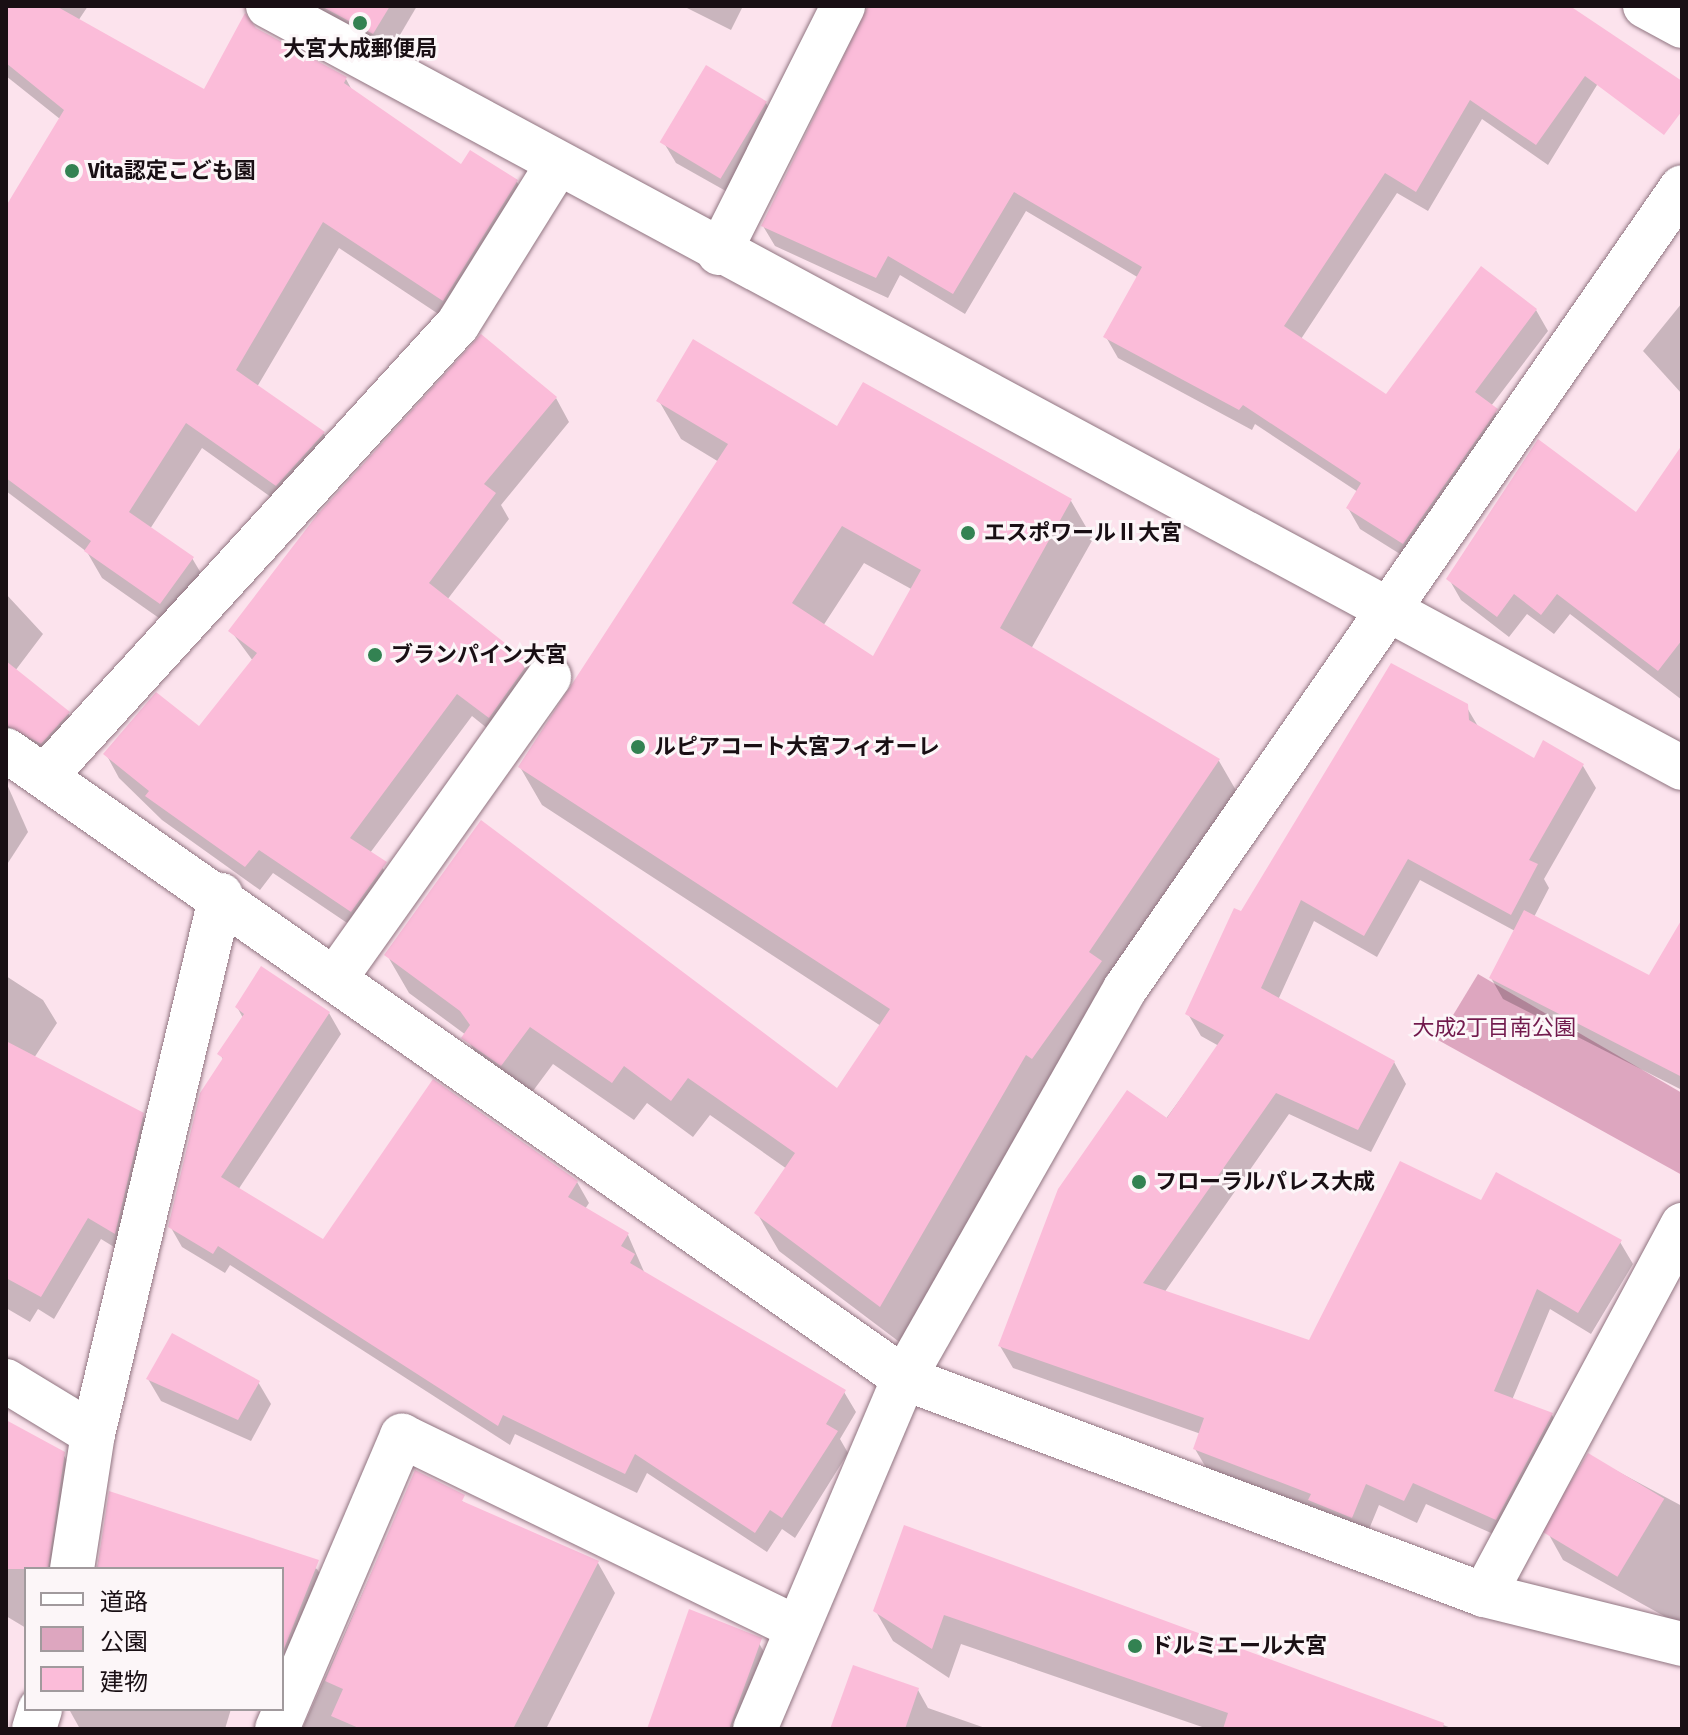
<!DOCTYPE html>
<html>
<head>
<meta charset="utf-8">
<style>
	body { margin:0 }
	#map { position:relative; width:1688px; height:1735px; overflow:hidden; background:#fce3ed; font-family:"Fira Sans Condensed","Noto Sans JP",sans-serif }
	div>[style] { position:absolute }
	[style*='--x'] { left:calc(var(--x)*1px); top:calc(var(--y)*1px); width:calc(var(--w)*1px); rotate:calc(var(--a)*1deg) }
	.green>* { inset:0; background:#dda6bf }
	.shadow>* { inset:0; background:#0003 }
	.building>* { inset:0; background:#fbbcd9; transform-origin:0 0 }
	.roads { filter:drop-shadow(0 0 2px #907581) drop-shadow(0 0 2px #907581) }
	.minor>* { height:44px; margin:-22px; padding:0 22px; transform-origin:22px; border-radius:22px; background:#fff }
	.dots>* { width:22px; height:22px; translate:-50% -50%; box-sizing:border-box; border:4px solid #fcf6f8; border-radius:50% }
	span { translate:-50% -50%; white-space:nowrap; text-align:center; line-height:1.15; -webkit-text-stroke:6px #fcf6f8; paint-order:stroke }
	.poi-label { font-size:22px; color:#190f14; font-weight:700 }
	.left { translate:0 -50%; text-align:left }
	.park-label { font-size:22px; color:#721a4d }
	.frame { position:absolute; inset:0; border:8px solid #190f14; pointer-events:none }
	.legend { position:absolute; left:24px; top:1567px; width:260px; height:144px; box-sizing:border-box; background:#fcf6f8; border:2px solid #a19a9d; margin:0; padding:10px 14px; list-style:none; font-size:24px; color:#190f14 }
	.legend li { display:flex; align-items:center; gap:16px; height:40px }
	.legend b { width:40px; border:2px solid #a19a9d }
</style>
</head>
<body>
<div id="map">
	<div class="green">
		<div style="clip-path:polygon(1478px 974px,1682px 1093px,1682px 1175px,1438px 1040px)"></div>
	</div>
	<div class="shadow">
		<div style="clip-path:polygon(6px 6px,88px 6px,78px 21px,205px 92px,255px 30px,346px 79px,353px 92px,461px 167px,517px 182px,532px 209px,458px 327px,339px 248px,257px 387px,324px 434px,339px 461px,292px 512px,202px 448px,150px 529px,192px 558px,208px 585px,176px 630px,102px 578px,87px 552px,6px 491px,6px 210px,60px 119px,6px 76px)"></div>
		<div style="clip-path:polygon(277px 6px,417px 6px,387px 57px)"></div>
		<div style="clip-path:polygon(683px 6px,743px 6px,731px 30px)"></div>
		<div style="clip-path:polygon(869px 6px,1567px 6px,1616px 54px,1548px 165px,1482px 119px,1428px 211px,1397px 193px,1301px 339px,1386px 397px,1536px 310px,1548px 331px,1491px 406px,1508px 431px,1416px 564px,1360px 529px,1348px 508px,1358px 492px,1255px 424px,1252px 430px,1118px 358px,1106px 337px,1139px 278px,1026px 211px,965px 314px,900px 275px,888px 298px,775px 246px,763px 226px)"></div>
		<div style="clip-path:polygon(766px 103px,778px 124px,740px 199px,676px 163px,664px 143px)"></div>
		<div style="clip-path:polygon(1682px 303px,1682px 394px,1643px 351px)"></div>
		<div style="clip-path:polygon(556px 398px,569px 422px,501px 505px,509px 519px,447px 600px,527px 663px,541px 688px,503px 741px,472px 716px,370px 853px,399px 888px,365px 935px,273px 873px,260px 890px,162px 820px,119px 778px,106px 754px,199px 729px,253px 661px,231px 631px)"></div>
		<div style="clip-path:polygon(evenodd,659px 401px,838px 428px,1071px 501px,1093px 539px,1031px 649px,1219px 761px,1241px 799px,902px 1344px,779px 1251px,757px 1213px,787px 1169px,710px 1115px,693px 1137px,647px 1103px,634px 1120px,553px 1064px,524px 1103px,486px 1076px,466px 1035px,409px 993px,387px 955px,837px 1091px,881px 1026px,542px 805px,520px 767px,719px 462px,681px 439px,659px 401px,864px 563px,913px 590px,873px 659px,823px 626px,864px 563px)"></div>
		<div style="clip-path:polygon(1682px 448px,1682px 700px,1570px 614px,1554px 634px,1527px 614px,1509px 637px,1461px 600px,1449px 579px,1636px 515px)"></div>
		<div style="clip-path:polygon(6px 594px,43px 634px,15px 671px,68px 713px,81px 736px,54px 765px,6px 755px)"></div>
		<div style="clip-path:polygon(1466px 706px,1479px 728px,1534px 760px,1583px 766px,1596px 788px,1544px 879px,1549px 888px,1534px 917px,1650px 977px,1682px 923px,1682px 1090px,1503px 999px,1491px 978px,1515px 931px,1420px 880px,1377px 957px,1314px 921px,1278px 1000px,1394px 1062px,1406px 1084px,1371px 1152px,1289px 1114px,1164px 1293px,1310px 1343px,1482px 1202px,1620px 1242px,1633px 1264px,1591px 1334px,1550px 1309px,1512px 1400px,1552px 1415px,1564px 1437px,1509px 1541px,1426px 1504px,1417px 1523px,1379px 1505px,1365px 1539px,1208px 1471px,1195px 1449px,1201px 1434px,1013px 1368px,1000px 1346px,1219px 1046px,1201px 1036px,1188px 1014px,1241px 914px)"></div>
		<div style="clip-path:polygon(6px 782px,28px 832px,6px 866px)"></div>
		<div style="clip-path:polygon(6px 976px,43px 1000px,57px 1023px,34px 1058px,142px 1114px,155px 1137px,127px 1255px,101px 1239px,54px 1319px,38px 1309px,30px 1322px,6px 1308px)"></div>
		<div style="clip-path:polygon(237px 1007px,329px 1013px,341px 1034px,238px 1190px,324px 1241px,577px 1182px,589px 1203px,585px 1209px,628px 1235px,645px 1274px,844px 1392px,856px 1412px,840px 1439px,848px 1453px,795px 1538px,782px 1529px,767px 1552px,647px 1473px,637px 1493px,515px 1434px,510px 1445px,230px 1265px,225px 1273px,182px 1247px,170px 1226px,224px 1061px,220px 1054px,243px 1018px)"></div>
		<div style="clip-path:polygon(148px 1379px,258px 1382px,271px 1404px,251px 1441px,161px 1401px)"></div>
		<div style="clip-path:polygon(6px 1433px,63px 1454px,81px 1484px,68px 1569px,26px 1569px,26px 1628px,6px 1616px)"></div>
		<div style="clip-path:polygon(1589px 1456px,1682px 1506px,1682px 1626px,1563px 1560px,1548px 1533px)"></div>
		<div style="clip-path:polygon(416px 1473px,470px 1506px,598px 1563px,615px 1593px,546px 1729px,302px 1729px)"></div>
		<div style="clip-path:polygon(111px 1494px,317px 1569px,335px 1599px,282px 1687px,282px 1569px,97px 1569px)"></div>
		<div style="clip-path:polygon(905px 1528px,1454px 1729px,1208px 1729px,961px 1644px,949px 1678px,893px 1641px,875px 1610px)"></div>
		<div style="clip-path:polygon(756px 1638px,773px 1668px,754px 1729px,649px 1729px)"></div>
		<div style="clip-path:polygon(918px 1690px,928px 1708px,988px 1729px,832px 1729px)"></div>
		<div style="clip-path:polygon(231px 1709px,225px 1729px,80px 1729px,70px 1711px)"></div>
	</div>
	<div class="building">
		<div style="clip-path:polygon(6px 6px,56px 6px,204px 89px,245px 13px,256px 28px,347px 77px,344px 83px,461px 164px,470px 150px,518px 180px,443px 301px,323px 222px,236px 370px,325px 432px,276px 486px,186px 423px,129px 512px,194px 557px,160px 604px,84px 551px,91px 541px,6px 478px,6px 206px,64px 110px,6px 63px)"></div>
		<div style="clip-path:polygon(321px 6px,390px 6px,373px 34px)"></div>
		<div style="clip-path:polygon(868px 6px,1570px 6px,1682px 81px,1682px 111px,1664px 135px,1585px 76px,1536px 145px,1470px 100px,1416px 192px,1385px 173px,1284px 326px,1386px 394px,1481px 266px,1537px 309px,1475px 392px,1498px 409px,1403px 544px,1346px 508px,1361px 483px,1243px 405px,1239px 410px,1103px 337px,1142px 267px,1014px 192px,953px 294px,888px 256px,876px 278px,761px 226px)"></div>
		<div style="left:706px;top:65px;width:71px;height:90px;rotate:31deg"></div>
		<div style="clip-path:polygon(481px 334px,557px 397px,484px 484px,496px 493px,429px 583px,529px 662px,489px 718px,457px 694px,350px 838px,387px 862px,351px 912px,259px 850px,245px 867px,145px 796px,149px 791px,103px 754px,156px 692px,199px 726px,257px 653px,228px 631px,317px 515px)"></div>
		<div style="clip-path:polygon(evenodd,693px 339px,837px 426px,863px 382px,1072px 499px,1000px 628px,1220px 759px,1089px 952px,1102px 961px,1032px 1059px,1026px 1055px,880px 1307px,754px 1213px,795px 1153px,688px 1078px,671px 1101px,624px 1066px,612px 1083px,530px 1027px,501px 1066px,461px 1038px,470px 1025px,460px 1011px,384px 955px,481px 820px,837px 1088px,890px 1009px,518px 767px,728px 444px,656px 401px,693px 339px,842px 526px,921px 570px,873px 656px,792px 603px,842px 526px)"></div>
		<div style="clip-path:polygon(1538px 439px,1636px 512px,1682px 445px,1682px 640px,1658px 671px,1557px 594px,1541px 615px,1514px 594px,1497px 617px,1446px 579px)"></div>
		<div style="clip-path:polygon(6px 661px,70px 712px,41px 744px,6px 725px)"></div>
		<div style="clip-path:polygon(1391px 663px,1468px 704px,1469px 720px,1534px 758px,1543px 740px,1584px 764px,1529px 860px,1538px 864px,1511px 915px,1408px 859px,1364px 936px,1301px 900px,1261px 988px,1395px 1061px,1358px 1130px,1276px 1093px,1143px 1283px,1309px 1340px,1400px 1161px,1481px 1200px,1496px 1172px,1622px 1240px,1578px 1313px,1537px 1289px,1494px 1391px,1553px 1413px,1496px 1520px,1413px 1483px,1404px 1501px,1366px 1484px,1352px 1518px,1308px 1500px,1311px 1494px,1193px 1449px,1204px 1418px,998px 1346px,1058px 1189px,1127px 1090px,1167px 1118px,1224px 1035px,1185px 1014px,1234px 908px,1241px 911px)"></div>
		<div style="clip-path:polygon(1524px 910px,1649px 975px,1682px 919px,1682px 1077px,1489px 978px)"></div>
		<div style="clip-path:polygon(261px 966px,330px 1012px,221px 1177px,323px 1239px,433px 1079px,578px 1181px,568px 1197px,629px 1233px,621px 1246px,635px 1254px,630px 1263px,846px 1390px,826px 1424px,838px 1431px,782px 1518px,770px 1510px,755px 1533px,635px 1454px,625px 1474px,503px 1415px,498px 1426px,218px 1246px,213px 1254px,168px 1227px,200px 1093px,223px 1058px,217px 1054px,244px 1014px,235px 1007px)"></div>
		<div style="clip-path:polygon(6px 1041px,144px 1113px,115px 1234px,88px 1218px,41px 1297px,6px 1278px)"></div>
		<div style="clip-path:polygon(172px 1333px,260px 1381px,238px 1420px,146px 1379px)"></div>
		<div style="clip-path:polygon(6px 1420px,65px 1452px,48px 1569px,6px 1569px)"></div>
		<div style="left:1588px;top:1453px;width:89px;height:91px;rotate:31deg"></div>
		<div style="clip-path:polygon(415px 1470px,465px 1495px,462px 1501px,599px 1561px,513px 1729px,361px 1729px,331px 1716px,343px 1689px,325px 1681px)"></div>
		<div style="clip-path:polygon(109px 1491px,319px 1560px,282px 1654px,282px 1569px,97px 1569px)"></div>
		<div style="clip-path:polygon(904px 1525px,1444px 1723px,1443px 1729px,1223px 1729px,1228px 1713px,944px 1615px,932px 1649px,873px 1611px)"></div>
		<div style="clip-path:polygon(689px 1609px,762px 1638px,729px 1729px,647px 1729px)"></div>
		<div style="clip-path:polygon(853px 1665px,919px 1688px,905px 1729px,830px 1729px)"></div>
	</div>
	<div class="roads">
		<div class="minor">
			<div style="--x:268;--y:6;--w:1606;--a:28.32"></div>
			<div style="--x:1645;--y:6;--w:42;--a:28.4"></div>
			<div style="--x:719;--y:253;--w:276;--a:-63.3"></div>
			<div style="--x:6;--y:750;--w:1096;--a:34.97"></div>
			<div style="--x:904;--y:1378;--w:619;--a:20.51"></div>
			<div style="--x:1484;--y:1595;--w:204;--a:13.9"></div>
			<div style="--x:47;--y:774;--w:609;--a:-47.59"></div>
			<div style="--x:458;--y:324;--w:187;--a:-58.1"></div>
			<div style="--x:336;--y:977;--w:368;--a:-54.6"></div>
			<div style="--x:6;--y:1381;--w:102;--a:31.3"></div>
			<div style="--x:72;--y:1569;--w:137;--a:-81.2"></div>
			<div style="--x:93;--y:1434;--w:554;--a:-76.64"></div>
			<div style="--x:1484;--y:1595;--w:420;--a:-61.8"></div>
			<div style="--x:34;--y:1729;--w:21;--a:-73"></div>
			<div style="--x:277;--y:1729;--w:319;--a:-66.9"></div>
			<div style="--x:402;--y:1436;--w:438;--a:25.9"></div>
			<div style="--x:755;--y:1729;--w:381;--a:-67"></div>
			<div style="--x:904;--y:1378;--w:447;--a:-60.4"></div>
			<div style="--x:1125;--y:989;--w:976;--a:-55.22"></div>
		</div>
	</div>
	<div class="dots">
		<div style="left:360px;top:23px;background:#338252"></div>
		<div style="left:72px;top:171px;background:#338252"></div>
		<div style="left:968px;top:533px;background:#338252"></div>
		<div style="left:375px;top:655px;background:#338252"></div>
		<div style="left:638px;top:747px;background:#338252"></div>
		<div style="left:1139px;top:1182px;background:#338252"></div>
		<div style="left:1135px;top:1646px;background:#338252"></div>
	</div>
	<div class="poi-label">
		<span style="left:360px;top:49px">大宮大成郵便局</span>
		<span class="left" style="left:88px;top:171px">Vita認定こども園</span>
		<span class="left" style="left:984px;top:533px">エスポワールⅡ大宮</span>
		<span class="left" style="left:391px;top:655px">ブランパイン大宮</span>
		<span class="left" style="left:654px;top:747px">ルピアコート大宮フィオーレ</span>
		<span class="left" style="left:1155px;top:1182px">フローラルパレス大成</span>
		<span class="left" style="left:1151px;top:1646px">ドルミエール大宮</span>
	</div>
	<div class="park-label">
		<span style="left:1494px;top:1028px">大成2丁目南公園</span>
	</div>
	<div class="frame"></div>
	<ul class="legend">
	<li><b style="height:10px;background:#fff"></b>道路</li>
	<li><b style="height:22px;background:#dda6bf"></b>公園</li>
	<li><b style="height:22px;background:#fbbcd9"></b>建物</li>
	</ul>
</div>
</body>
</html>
